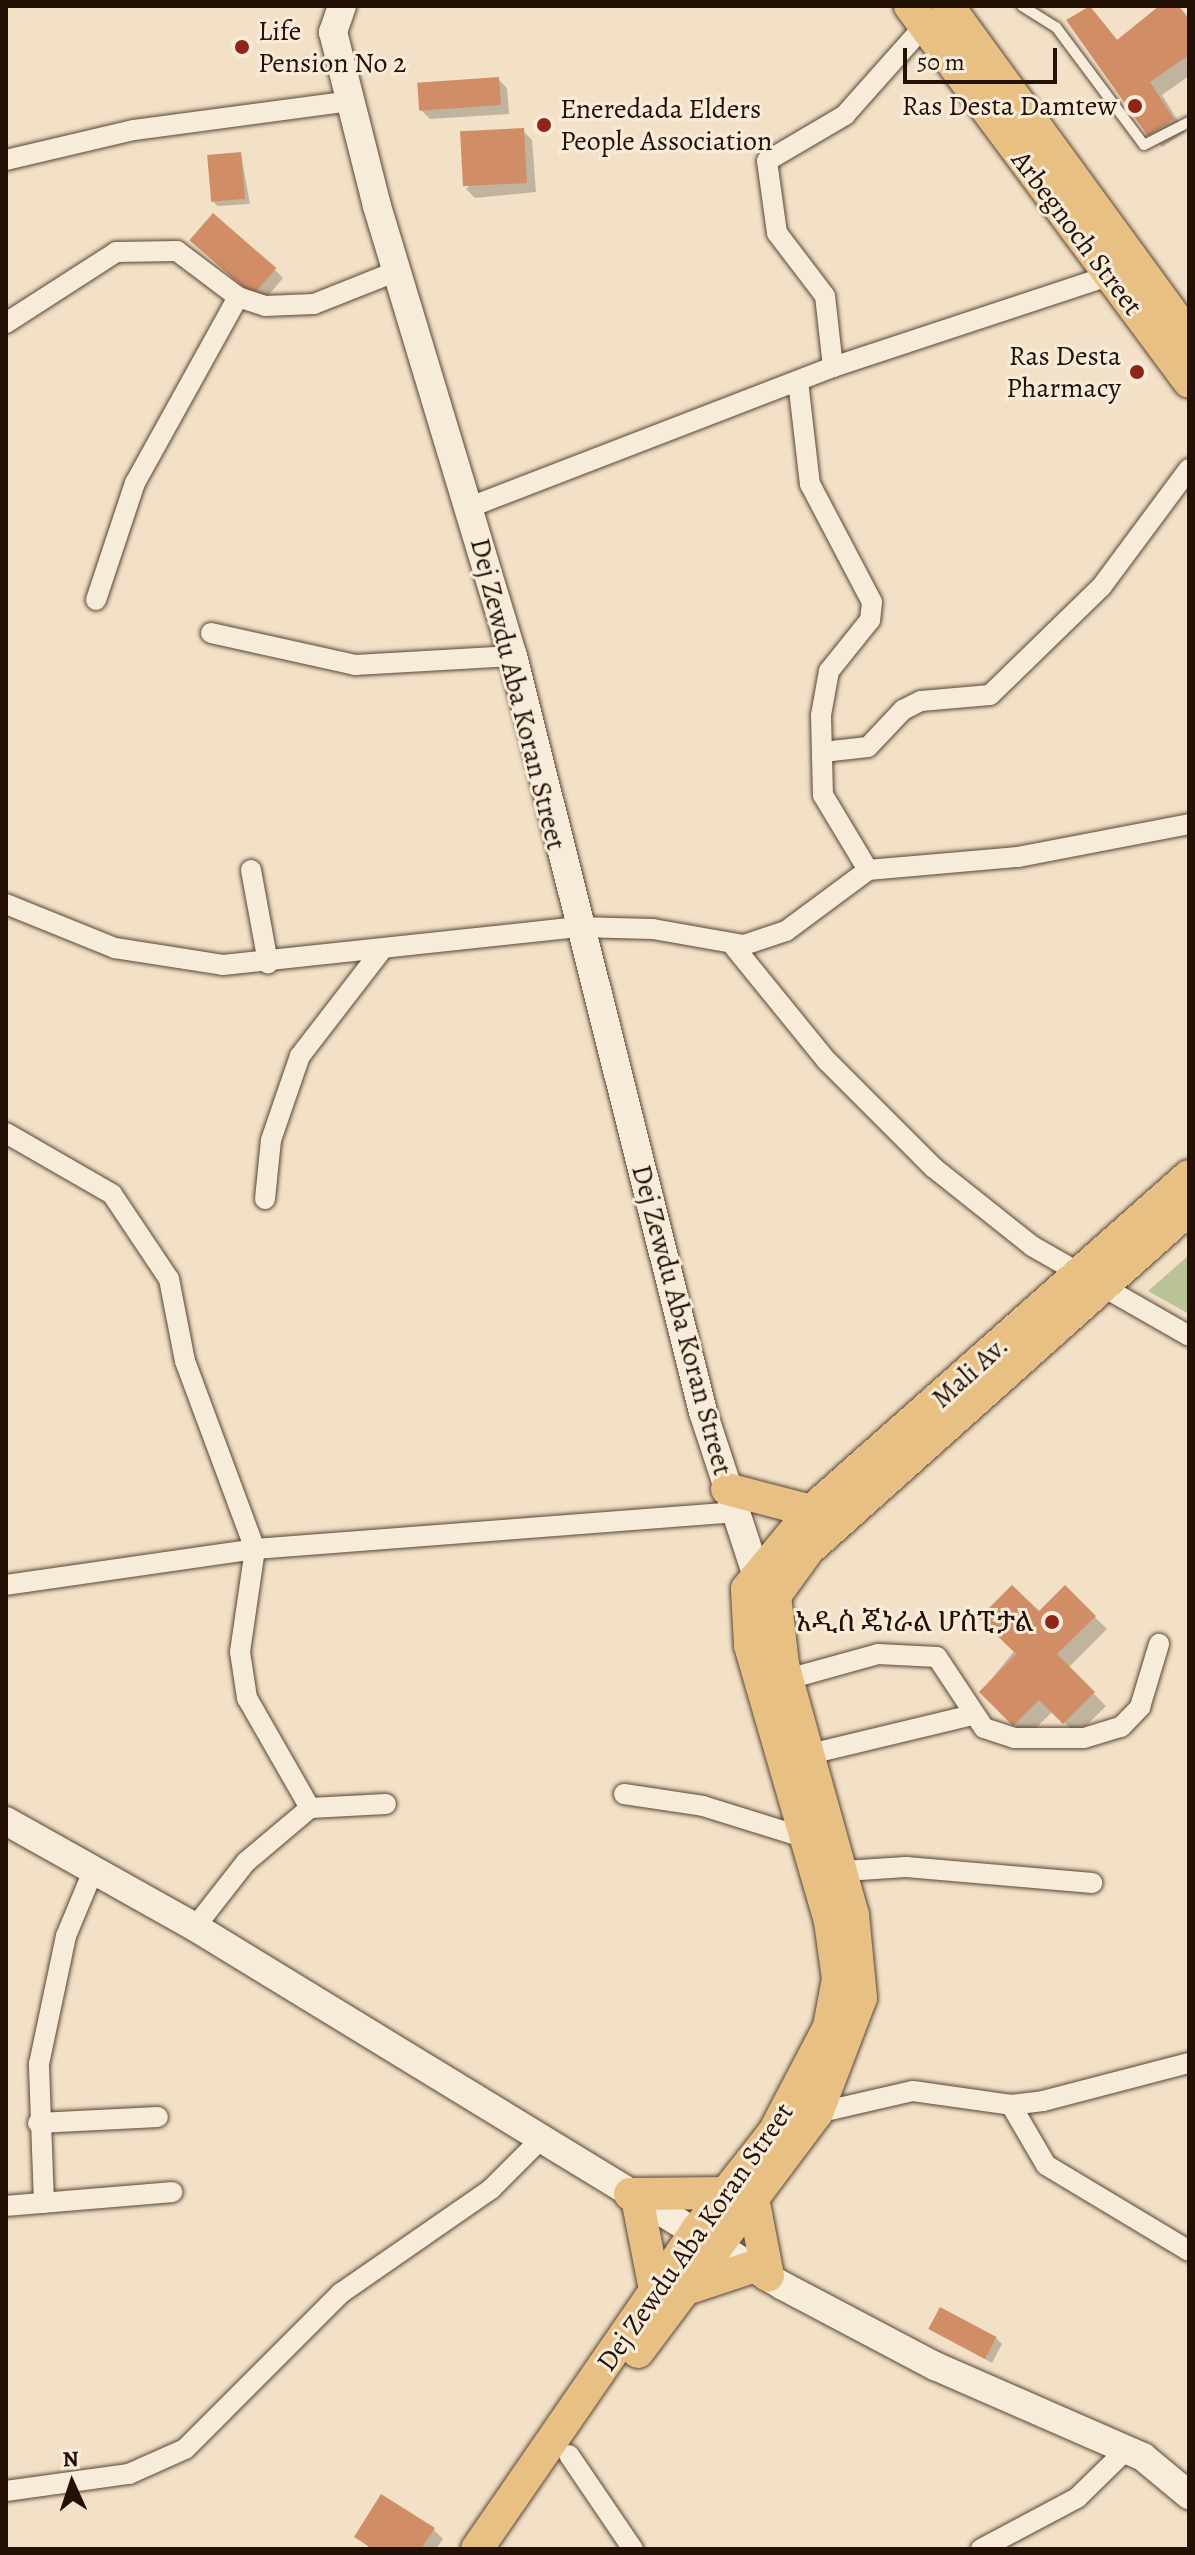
<!DOCTYPE html>
<html>
<head>
<meta charset="utf-8">
<style>
	body { margin:0 }
	#map { position:relative; width:1195px; height:2555px; overflow:hidden; background:#f2e1c6; font-family:Alegreya,"Noto Serif Ethiopic",serif }
	div>[style] { position:absolute }
	[style*='--x'] { left:calc(var(--x)*1px); top:calc(var(--y)*1px); width:calc(var(--w)*1px); rotate:calc(var(--a)*1deg) }
	.green>* { inset:0; background:#b9c396 }
	.shadow>* { inset:0; background:#0003 }
	.building>* { inset:0; background:#d18d66; transform-origin:0 0 }
	.roads { filter:drop-shadow(0 0 2px #584536) drop-shadow(0 0 2px #584536) }
	.service>* { height:10px; margin:-5px; padding:0 5px; transform-origin:5px; border-radius:5px; background:#f7ecda }
	.minor>* { height:20px; margin:-10px; padding:0 10px; transform-origin:10px; border-radius:10px; background:#f7ecda }
	.secondary>* { height:28px; margin:-14px; padding:0 14px; transform-origin:14px; border-radius:14px; background:#f7ecda }
	.primary>* { height:32px; margin:-16px; padding:0 16px; transform-origin:16px; border-radius:16px; background:#e9c083 }
	.dots>* { width:22px; height:22px; translate:-50% -50%; box-sizing:border-box; border:4px solid #f7ecda; border-radius:50% }
	span { translate:-50% -50%; white-space:nowrap; text-align:center; line-height:1.15; -webkit-text-stroke:6px #f7ecda; paint-order:stroke }
	.poi-label { font-size:28px; color:#241106 }
	.left { translate:0 -50%; text-align:left }
	.right { translate:-100% -50%; text-align:right }
	.street-label { font-size:28px; color:#241106 }
	.frame { position:absolute; inset:0; border:8px solid #241106; pointer-events:none }
	.north { position:absolute; left:32px; top:2443px; width:80px; height:80px; -webkit-text-stroke:6px #f7ecda; paint-order:stroke; rotate:357deg; font-size:22px; font-weight:700; line-height:32px; text-align:center; color:#241106 }
	.north::after { content:''; display:block; margin:auto; width:28px; height:36px; background:#241106; clip-path:polygon(50% 0,100% 100%,50% 72%,0 100%) }
	.scale { position:absolute; left:903px; top:48px; width:154px; height:36px; box-sizing:border-box; border:4px solid #241106; border-top:0; padding-left:10px; font-size:24px; line-height:28px; white-space:nowrap; color:#241106; -webkit-text-stroke:6px #f7ecda; paint-order:stroke }
</style>
</head>
<body>
<div id="map">
	<div class="green">
		<div style="clip-path:polygon(1189px 1255px,1189px 1314px,1148px 1291px)"></div>
	</div>
	<div class="shadow">
		<div style="clip-path:polygon(1162px 6px,1179px 6px,1189px 18px,1189px 76px,1162px 95px,1185px 132px,1162px 147px,1150px 135px,1101px 20px,1118px 41px)"></div>
		<div style="clip-path:polygon(498px 79px,507px 88px,509px 114px,430px 119px,421px 110px)"></div>
		<div style="clip-path:polygon(523px 131px,532px 140px,536px 192px,475px 198px,466px 189px)"></div>
		<div style="clip-path:polygon(241px 154px,250px 204px,218px 206px,212px 201px)"></div>
		<div style="clip-path:polygon(201px 249px,274px 269px,283px 278px,263px 302px)"></div>
		<div style="clip-path:polygon(1065px 1588px,1107px 1629px,1068px 1668px,1106px 1706px,1077px 1735px,1053px 1711px,1027px 1737px,981px 1692px)"></div>
		<div style="clip-path:polygon(931px 2329px,996px 2338px,1002px 2344px,992px 2363px)"></div>
		<div style="clip-path:polygon(434px 2530px,443px 2539px,436px 2549px,371px 2549px,356px 2536px)"></div>
	</div>
	<div class="building">
		<div style="clip-path:polygon(1090px 6px,1117px 40px,1159px 6px,1179px 6px,1189px 21px,1189px 55px,1150px 82px,1174px 119px,1148px 136px,1066px 20px)"></div>
		<div style="left:499px;top:77px;width:28px;height:82px;rotate:86deg"></div>
		<div style="left:524px;top:128px;width:55px;height:64px;rotate:87deg"></div>
		<div style="left:241px;top:152px;width:47px;height:34px;rotate:85deg"></div>
		<div style="left:213px;top:213px;width:84px;height:36px;rotate:41deg"></div>
		<div style="clip-path:polygon(1012px 1585px,1039px 1611px,1065px 1585px,1096px 1616px,1057px 1654px,1095px 1692px,1063px 1724px,1039px 1700px,1013px 1726px,979px 1692px,1016px 1654px,979px 1618px)"></div>
		<div style="left:940px;top:2307px;width:64px;height:25px;rotate:28deg"></div>
		<div style="clip-path:polygon(381px 2494px,435px 2528px,421px 2549px,373px 2549px,354px 2537px)"></div>
	</div>
	<div class="roads">
		<div class="service">
			<div style="--x:1022;--y:6;--w:40;--a:32"></div>
			<div style="--x:1056;--y:27;--w:147;--a:53.3"></div>
			<div style="--x:1144;--y:145;--w:51;--a:-27.1"></div>
		</div>
		<div class="minor">
			<div style="--x:6;--y:160;--w:131;--a:-13.2"></div>
			<div style="--x:134;--y:130;--w:218;--a:-7.6"></div>
			<div style="--x:6;--y:323;--w:131;--a:-32.8"></div>
			<div style="--x:116;--y:252;--w:61;--a:-0.9"></div>
			<div style="--x:177;--y:251;--w:76;--a:37"></div>
			<div style="--x:238;--y:297;--w:28;--a:18"></div>
			<div style="--x:265;--y:306;--w:49;--a:-2.3"></div>
			<div style="--x:314;--y:304;--w:89;--a:-21.7"></div>
			<div style="--x:833;--y:367;--w:71;--a:-96.4"></div>
			<div style="--x:825;--y:296;--w:79;--a:-127.3"></div>
			<div style="--x:777;--y:233;--w:73;--a:-97.9"></div>
			<div style="--x:767;--y:161;--w:91;--a:-30.5"></div>
			<div style="--x:845;--y:115;--w:118;--a:-48.4"></div>
			<div style="--x:798;--y:381;--w:104;--a:83.4"></div>
			<div style="--x:810;--y:484;--w:133;--a:62.3"></div>
			<div style="--x:872;--y:602;--w:18;--a:96"></div>
			<div style="--x:870;--y:620;--w:65;--a:128.8"></div>
			<div style="--x:829;--y:671;--w:45;--a:100.3"></div>
			<div style="--x:821;--y:715;--w:80;--a:88.6"></div>
			<div style="--x:823;--y:795;--w:87;--a:59"></div>
			<div style="--x:470;--y:507;--w:389;--a:-21.1"></div>
			<div style="--x:833;--y:367;--w:290;--a:-18.3"></div>
			<div style="--x:96;--y:600;--w:123;--a:-71.6"></div>
			<div style="--x:135;--y:483;--w:213;--a:-61"></div>
			<div style="--x:211;--y:633;--w:148;--a:12.5"></div>
			<div style="--x:355;--y:665;--w:158;--a:-3.3"></div>
			<div style="--x:823;--y:752;--w:45;--a:-6.3"></div>
			<div style="--x:868;--y:747;--w:51;--a:-46.6"></div>
			<div style="--x:903;--y:710;--w:20;--a:-27"></div>
			<div style="--x:921;--y:701;--w:69;--a:-5"></div>
			<div style="--x:990;--y:695;--w:156;--a:-44.2"></div>
			<div style="--x:1102;--y:586;--w:146;--a:-53.4"></div>
			<div style="--x:251;--y:870;--w:95;--a:79.6"></div>
			<div style="--x:6;--y:904;--w:118;--a:22"></div>
			<div style="--x:115;--y:948;--w:109;--a:8.9"></div>
			<div style="--x:223;--y:965;--w:355;--a:-6.1"></div>
			<div style="--x:576;--y:927;--w:77;--a:1.5"></div>
			<div style="--x:653;--y:929;--w:92;--a:10"></div>
			<div style="--x:744;--y:945;--w:44;--a:-18.4"></div>
			<div style="--x:786;--y:931;--w:102;--a:-36.6"></div>
			<div style="--x:868;--y:870;--w:151;--a:-5"></div>
			<div style="--x:1018;--y:857;--w:174;--a:-10.9"></div>
			<div style="--x:731;--y:943;--w:152;--a:50.9"></div>
			<div style="--x:827;--y:1061;--w:151;--a:45"></div>
			<div style="--x:934;--y:1168;--w:125;--a:38.5"></div>
			<div style="--x:1032;--y:1246;--w:181;--a:29.8"></div>
			<div style="--x:6;--y:1133;--w:122;--a:29.9"></div>
			<div style="--x:112;--y:1194;--w:102;--a:56.2"></div>
			<div style="--x:169;--y:1279;--w:84;--a:79"></div>
			<div style="--x:185;--y:1361;--w:201;--a:69.6"></div>
			<div style="--x:255;--y:1549;--w:104;--a:98.3"></div>
			<div style="--x:240;--y:1652;--w:47;--a:81.3"></div>
			<div style="--x:247;--y:1698;--w:127;--a:60.2"></div>
			<div style="--x:265;--y:1199;--w:59;--a:-84.2"></div>
			<div style="--x:271;--y:1140;--w:89;--a:-71"></div>
			<div style="--x:300;--y:1056;--w:131;--a:-52.4"></div>
			<div style="--x:6;--y:1585;--w:252;--a:-8.2"></div>
			<div style="--x:255;--y:1549;--w:480;--a:-4.4"></div>
			<div style="--x:788;--y:1679;--w:93;--a:-15.5"></div>
			<div style="--x:878;--y:1654;--w:59;--a:2.9"></div>
			<div style="--x:937;--y:1657;--w:85;--a:56.5"></div>
			<div style="--x:984;--y:1728;--w:32;--a:18"></div>
			<div style="--x:1014;--y:1738;--w:70;--a:0"></div>
			<div style="--x:1084;--y:1738;--w:39;--a:-17"></div>
			<div style="--x:1121;--y:1727;--w:28;--a:-46"></div>
			<div style="--x:1140;--y:1707;--w:66;--a:-73.2"></div>
			<div style="--x:810;--y:1754;--w:167;--a:-13.5"></div>
			<div style="--x:624;--y:1794;--w:80;--a:8.6"></div>
			<div style="--x:703;--y:1806;--w:111;--a:17.3"></div>
			<div style="--x:829;--y:1872;--w:77;--a:-3.7"></div>
			<div style="--x:906;--y:1867;--w:187;--a:4.9"></div>
			<div style="--x:195;--y:1927;--w:83;--a:-51.9"></div>
			<div style="--x:246;--y:1862;--w:84;--a:-40.2"></div>
			<div style="--x:310;--y:1808;--w:76;--a:-3"></div>
			<div style="--x:1011;--y:2105;--w:69;--a:59.7"></div>
			<div style="--x:1046;--y:2165;--w:167;--a:31"></div>
			<div style="--x:817;--y:2113;--w:98;--a:-12.9"></div>
			<div style="--x:913;--y:2091;--w:99;--a:8.1"></div>
			<div style="--x:1011;--y:2105;--w:32;--a:-7"></div>
			<div style="--x:1043;--y:2101;--w:151;--a:-14.6"></div>
			<div style="--x:38;--y:2123;--w:120;--a:-2.9"></div>
			<div style="--x:44;--y:2203;--w:139;--a:-92.1"></div>
			<div style="--x:39;--y:2064;--w:131;--a:-78.1"></div>
			<div style="--x:66;--y:1936;--w:70;--a:-67.4"></div>
			<div style="--x:6;--y:2206;--w:167;--a:-4.8"></div>
			<div style="--x:569;--y:2455;--w:114;--a:55.8"></div>
			<div style="--x:6;--y:2491;--w:124;--a:-7.9"></div>
			<div style="--x:129;--y:2474;--w:61;--a:-24.1"></div>
			<div style="--x:185;--y:2449;--w:221;--a:-45"></div>
			<div style="--x:341;--y:2293;--w:183;--a:-34.7"></div>
			<div style="--x:491;--y:2189;--w:71;--a:-45"></div>
			<div style="--x:981;--y:2549;--w:109;--a:-28"></div>
			<div style="--x:1077;--y:2498;--w:70;--a:-44.4"></div>
		</div>
		<div class="secondary">
			<div style="--x:342;--y:6;--w:28;--a:109"></div>
			<div style="--x:333;--y:32;--w:179;--a:75.8"></div>
			<div style="--x:377;--y:206;--w:470;--a:73.2"></div>
			<div style="--x:513;--y:656;--w:780;--a:75.89"></div>
			<div style="--x:703;--y:1412;--w:169;--a:71.8"></div>
			<div style="--x:756;--y:1573;--w:23;--a:52"></div>
			<div style="--x:6;--y:1821;--w:217;--a:29.3"></div>
			<div style="--x:195;--y:1927;--w:689;--a:31.41"></div>
			<div style="--x:783;--y:2286;--w:172;--a:27.8"></div>
			<div style="--x:935;--y:2366;--w:227;--a:23.6"></div>
			<div style="--x:1143;--y:2457;--w:60;--a:39.6"></div>
		</div>
		<div class="primary">
			<div style="--x:910;--y:6;--w:468;--a:53.4"></div>
			<div style="--x:948;--y:6;--w:409;--a:53.9"></div>
			<div style="--x:727;--y:1489;--w:87;--a:14.7"></div>
			<div style="--x:630;--y:2194;--w:96;--a:-0.6"></div>
			<div style="--x:637;--y:2198;--w:94;--a:78.9"></div>
			<div style="--x:753;--y:2198;--w:79;--a:79.1"></div>
			<div style="--x:683;--y:2290;--w:73;--a:-18.4"></div>
			<div style="--x:638;--y:2352;--w:299;--a:-53.2"></div>
			<div style="--x:817;--y:2113;--w:123;--a:-69.1"></div>
			<div style="--x:861;--y:1998;--w:83;--a:-95.5"></div>
			<div style="--x:853;--y:1915;--w:261;--a:-105.6"></div>
			<div style="--x:783;--y:1664;--w:68;--a:-96.7"></div>
			<div style="--x:775;--y:1596;--w:57;--a:-54.3"></div>
			<div style="--x:808;--y:1550;--w:511;--a:-41.83"></div>
			<div style="--x:477;--y:2549;--w:386;--a:-55.4"></div>
			<div style="--x:696;--y:2231;--w:126;--a:-51.8"></div>
			<div style="--x:774;--y:2132;--w:119;--a:-62.4"></div>
			<div style="--x:829;--y:2027;--w:49;--a:-79.4"></div>
			<div style="--x:838;--y:1979;--w:59;--a:-97.9"></div>
			<div style="--x:830;--y:1921;--w:287;--a:-106.2"></div>
			<div style="--x:750;--y:1645;--w:56;--a:-93.1"></div>
			<div style="--x:747;--y:1589;--w:101;--a:-50.6"></div>
			<div style="--x:811;--y:1511;--w:505;--a:-41.55"></div>
		</div>
	</div>
	<div class="dots">
		<div style="left:242px;top:47px;background:#8f2418"></div>
		<div style="left:1135px;top:106px;background:#8f2418"></div>
		<div style="left:544px;top:125px;background:#8f2418"></div>
		<div style="left:1137px;top:372px;background:#8f2418"></div>
		<div style="left:1052px;top:1622px;background:#8f2418"></div>
	</div>
	<div class="poi-label">
		<span class="left" style="left:258px;top:47px">Life<br>Pension No 2</span>
		<span class="right" style="left:1117px;top:106px">Ras Desta Damtew</span>
		<span class="left" style="left:560px;top:125px">Eneredada Elders<br>People Association</span>
		<span class="right" style="left:1121px;top:372px">Ras Desta<br>Pharmacy</span>
		<span class="right" style="left:1034px;top:1622px">አዲስ ጄነራል ሆስፒታል</span>
	</div>
	<div class="street-label">
		<span style="left:1077px;top:233px;rotate:53deg">Arbegnoch Street</span>
		<span style="left:518px;top:694px;rotate:76deg">Dej Zewdu Aba Koran Street</span>
		<span style="left:682px;top:1320px;rotate:75deg">Dej Zewdu Aba Koran Street</span>
		<span style="left:970px;top:1372px;rotate:-42deg">Mali Av.</span>
		<span style="left:695px;top:2237px;rotate:-55deg">Dej Zewdu Aba Koran Street</span>
	</div>
	<div class="frame"></div>
	<div class="north">N</div>
	<div class="scale">50 m</div>
</div>
</body>
</html>
